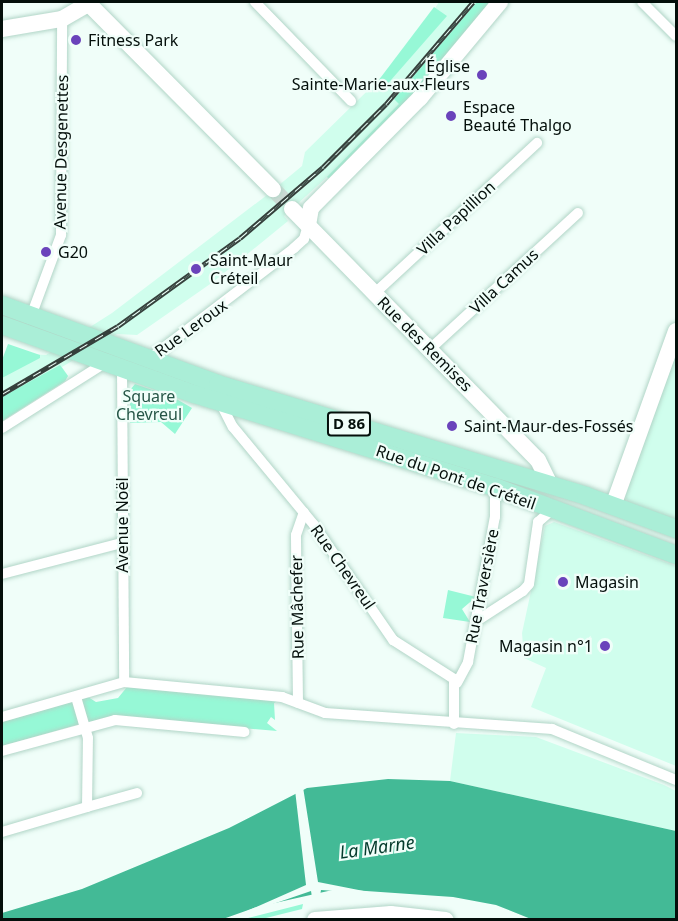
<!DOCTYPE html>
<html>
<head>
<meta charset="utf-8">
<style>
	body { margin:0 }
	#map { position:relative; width:678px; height:921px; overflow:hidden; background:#f0fef9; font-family:"Noto Sans",sans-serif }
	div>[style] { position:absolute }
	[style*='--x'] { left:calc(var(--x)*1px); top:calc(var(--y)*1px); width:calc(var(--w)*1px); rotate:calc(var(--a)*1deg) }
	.built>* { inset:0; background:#d0feed }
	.green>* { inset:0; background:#96f8d6 }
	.water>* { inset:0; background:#43ba96 }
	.pier>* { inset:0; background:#f0fef9 }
	.secondary-tunnel>* { height:16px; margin-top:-8px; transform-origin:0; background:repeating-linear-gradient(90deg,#cddad5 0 16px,transparent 0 24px) }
	.roads { filter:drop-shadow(0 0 2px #b1d5c7) drop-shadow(0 0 2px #b1d5c7) }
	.street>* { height:10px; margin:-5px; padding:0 5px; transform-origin:5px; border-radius:5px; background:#fff }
	.secondary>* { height:16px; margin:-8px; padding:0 8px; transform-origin:8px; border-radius:8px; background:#fff }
	.primary>* { height:18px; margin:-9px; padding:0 9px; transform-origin:9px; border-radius:9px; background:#aaeed7 }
	.rail>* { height:5px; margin-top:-2.5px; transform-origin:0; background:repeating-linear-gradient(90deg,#f0fef9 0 9px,#35403c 0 18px); box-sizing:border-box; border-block:2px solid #35403c }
	.dots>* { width:16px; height:16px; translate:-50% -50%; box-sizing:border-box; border:3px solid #f0fef9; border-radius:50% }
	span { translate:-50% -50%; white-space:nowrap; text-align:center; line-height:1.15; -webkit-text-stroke:4.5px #f0fef9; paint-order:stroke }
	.shield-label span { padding:2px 4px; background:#f0fef9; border:2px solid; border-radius:4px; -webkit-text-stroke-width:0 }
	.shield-label { font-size:15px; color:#040f0b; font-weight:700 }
	.poi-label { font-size:16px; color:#040f0b }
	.left { translate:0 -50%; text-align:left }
	.right { translate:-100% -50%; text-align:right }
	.street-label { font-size:16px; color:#040f0b }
	.park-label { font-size:16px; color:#265647 }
	.water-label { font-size:18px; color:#043b2c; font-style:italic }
	.frame { position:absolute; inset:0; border:3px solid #040f0b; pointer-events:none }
</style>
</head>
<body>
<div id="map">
	<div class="built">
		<div style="clip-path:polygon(439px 2px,494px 2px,331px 180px,327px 177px,284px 216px,288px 221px,213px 282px,137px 335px,117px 334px,62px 367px,68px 376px,65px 381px,2px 421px,2px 366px,30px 354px,46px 355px,112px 313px,267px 195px,302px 166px,305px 152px,407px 52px)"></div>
		<div style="clip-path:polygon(676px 354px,676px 520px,628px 502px,625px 497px)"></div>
		<div style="clip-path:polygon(554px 522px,676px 566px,676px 766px,531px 707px,546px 668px,524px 658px,522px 633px,545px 526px)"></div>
		<div style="clip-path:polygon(456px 733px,536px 737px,664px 785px,676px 791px,676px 831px,450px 781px)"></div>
	</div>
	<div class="green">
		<div style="clip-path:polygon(477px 2px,494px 2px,432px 77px,331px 180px,327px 177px,399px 104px,394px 99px)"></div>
		<div style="clip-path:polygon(434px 7px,447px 16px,384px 88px,378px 81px)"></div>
		<div style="clip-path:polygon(8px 344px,40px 355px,40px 358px,2px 378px,2px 360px)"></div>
		<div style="clip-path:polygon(60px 365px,68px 376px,65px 381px,2px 421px,2px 397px)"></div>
		<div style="clip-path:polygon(135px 384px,173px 397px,192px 408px,175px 434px,161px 422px,130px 423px,130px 390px)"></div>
		<div style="clip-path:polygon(448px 590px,476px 597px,462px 609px,470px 622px,443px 618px)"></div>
		<div style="clip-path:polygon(127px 687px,279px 700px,274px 703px,275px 720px,271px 717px,267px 723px,277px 731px,127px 718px,80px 724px,2px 746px,2px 722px,88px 697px,96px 702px,118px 698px)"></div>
		<div style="clip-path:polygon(303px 904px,302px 909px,262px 919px,244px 919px)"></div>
	</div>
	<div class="water">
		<div style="clip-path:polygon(388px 779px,450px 781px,676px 831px,676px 919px,531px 919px,496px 905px,453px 897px,337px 889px,257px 907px,223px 919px,2px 920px,2px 913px,82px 889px,229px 828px,307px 788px)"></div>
	</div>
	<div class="pier">
		<div style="clip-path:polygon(303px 787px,318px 882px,379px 894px,321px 890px,320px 896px,312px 897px,311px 891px,229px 919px,306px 885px,295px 790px)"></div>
	</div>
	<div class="secondary-tunnel">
		<div style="--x:273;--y:189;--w:28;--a:46"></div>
	</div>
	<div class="roads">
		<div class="street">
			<div style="--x:255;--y:2;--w:138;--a:45.9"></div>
			<div style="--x:642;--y:2;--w:48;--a:45"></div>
			<div style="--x:375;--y:293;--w:221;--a:-42.8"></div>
			<div style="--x:30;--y:319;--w:90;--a:-69.7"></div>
			<div style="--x:61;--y:235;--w:216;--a:-89.7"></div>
			<div style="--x:430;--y:349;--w:201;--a:-42.6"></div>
			<div style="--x:149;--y:359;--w:183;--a:-37.4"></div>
			<div style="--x:294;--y:248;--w:13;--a:-42"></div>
			<div style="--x:304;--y:239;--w:15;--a:-74"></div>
			<div style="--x:122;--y:369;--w:313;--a:89.6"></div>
			<div style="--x:220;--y:402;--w:28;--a:63"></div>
			<div style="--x:233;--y:427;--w:127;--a:50.4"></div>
			<div style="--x:314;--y:525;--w:140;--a:55.5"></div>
			<div style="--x:393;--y:640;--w:72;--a:32.6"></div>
			<div style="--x:454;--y:679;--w:45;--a:90"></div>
			<div style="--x:2;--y:428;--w:122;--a:-32.3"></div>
			<div style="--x:2;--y:574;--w:124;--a:-14.5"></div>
			<div style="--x:475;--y:622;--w:57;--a:-32.9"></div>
			<div style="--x:523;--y:591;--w:9;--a:-49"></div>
			<div style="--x:529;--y:584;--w:63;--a:-81.7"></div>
			<div style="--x:538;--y:522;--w:18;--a:-41"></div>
			<div style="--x:457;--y:683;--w:24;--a:-62"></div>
			<div style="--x:468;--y:662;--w:147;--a:-79.5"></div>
			<div style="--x:495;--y:517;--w:30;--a:-90"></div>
			<div style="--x:298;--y:703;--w:168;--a:-90.7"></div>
			<div style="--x:296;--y:535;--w:24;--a:-71"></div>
			<div style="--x:2;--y:717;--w:127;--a:-16"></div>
			<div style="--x:124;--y:682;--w:159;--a:5.4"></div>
			<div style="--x:282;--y:697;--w:46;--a:20.4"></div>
			<div style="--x:325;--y:713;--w:228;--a:4"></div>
			<div style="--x:552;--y:729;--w:134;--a:22.4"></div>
			<div style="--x:2;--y:751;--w:117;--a:-15.3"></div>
			<div style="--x:115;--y:720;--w:130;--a:5.3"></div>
			<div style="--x:87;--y:807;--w:52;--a:-15.6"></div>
			<div style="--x:2;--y:832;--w:89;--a:-16.4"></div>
			<div style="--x:87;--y:807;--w:69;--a:-89.2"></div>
			<div style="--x:88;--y:738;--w:43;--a:-106.3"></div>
		</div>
		<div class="secondary">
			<div style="--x:87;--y:2;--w:264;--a:45.2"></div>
			<div style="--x:2;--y:29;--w:61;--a:-9.5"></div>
			<div style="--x:62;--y:19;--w:34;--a:-30"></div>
			<div style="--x:292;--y:209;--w:351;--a:45.6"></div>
			<div style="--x:538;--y:460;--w:28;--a:64"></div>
			<div style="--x:308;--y:225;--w:17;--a:-80"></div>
			<div style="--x:311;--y:208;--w:155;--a:-45.3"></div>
			<div style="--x:420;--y:98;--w:125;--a:-50.2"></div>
			<div style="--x:613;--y:506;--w:186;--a:-70.2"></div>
			<div style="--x:315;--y:920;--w:76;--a:-4.5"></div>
			<div style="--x:391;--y:914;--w:55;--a:6.2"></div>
		</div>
		<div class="primary">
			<div style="--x:2;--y:305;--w:230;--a:20.1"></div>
			<div style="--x:218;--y:384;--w:385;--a:16.9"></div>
			<div style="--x:586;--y:496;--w:96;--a:20.1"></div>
			<div style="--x:2;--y:325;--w:204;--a:19.8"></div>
			<div style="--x:194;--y:394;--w:315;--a:17.2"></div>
			<div style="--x:495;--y:487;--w:193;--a:20.6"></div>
		</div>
	</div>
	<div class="rail">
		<div style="--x:2;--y:394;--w:134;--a:-30.4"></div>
		<div style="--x:118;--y:326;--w:150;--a:-35.8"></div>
		<div style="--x:240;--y:238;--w:109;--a:-40.5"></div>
		<div style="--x:323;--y:167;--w:89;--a:-45"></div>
		<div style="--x:386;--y:104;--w:134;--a:-49.5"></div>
	</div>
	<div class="dots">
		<div style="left:76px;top:40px;background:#6a43bb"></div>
		<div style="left:482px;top:75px;background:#6a43bb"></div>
		<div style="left:451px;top:116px;background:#6a43bb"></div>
		<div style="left:46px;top:252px;background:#6a43bb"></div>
		<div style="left:196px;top:269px;background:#6a43bb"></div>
		<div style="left:452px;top:426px;background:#6a43bb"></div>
		<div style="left:563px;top:582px;background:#6a43bb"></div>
		<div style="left:605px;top:646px;background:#6a43bb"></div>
	</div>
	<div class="shield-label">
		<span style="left:349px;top:424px">D 86</span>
	</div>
	<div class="poi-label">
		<span class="left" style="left:88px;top:40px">Fitness Park</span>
		<span class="right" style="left:470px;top:75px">Église<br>Sainte-Marie-aux-Fleurs</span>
		<span class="left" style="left:463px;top:116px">Espace<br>Beauté Thalgo</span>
		<span class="left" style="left:58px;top:252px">G20</span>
		<span class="left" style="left:210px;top:269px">Saint-Maur<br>Créteil</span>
		<span class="left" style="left:464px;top:426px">Saint-Maur-des-Fossés</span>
		<span class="left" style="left:575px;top:582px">Magasin</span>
		<span class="right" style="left:593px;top:646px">Magasin n°1</span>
	</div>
	<div class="street-label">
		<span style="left:61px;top:152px;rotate:-89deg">Avenue Desgenettes</span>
		<span style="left:456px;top:218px;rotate:-43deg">Villa Papillion</span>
		<span style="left:504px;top:281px;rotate:-43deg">Villa Camus</span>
		<span style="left:191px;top:328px;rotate:-36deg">Rue Leroux</span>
		<span style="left:425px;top:344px;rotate:45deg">Rue des Remises</span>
		<span style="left:456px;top:477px;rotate:19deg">Rue du Pont de Créteil</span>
		<span style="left:122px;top:525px;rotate:-90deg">Avenue Noël</span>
		<span style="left:343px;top:567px;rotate:55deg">Rue Chevreul</span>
		<span style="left:482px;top:586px;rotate:-79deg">Rue Traversière</span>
		<span style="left:297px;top:607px;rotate:-91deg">Rue Mâchefer</span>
	</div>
	<div class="park-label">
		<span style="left:149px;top:405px">Square<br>Chevreul</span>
	</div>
	<div class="water-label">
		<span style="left:377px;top:847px;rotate:-8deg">La Marne</span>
	</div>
	<div class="frame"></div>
</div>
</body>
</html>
